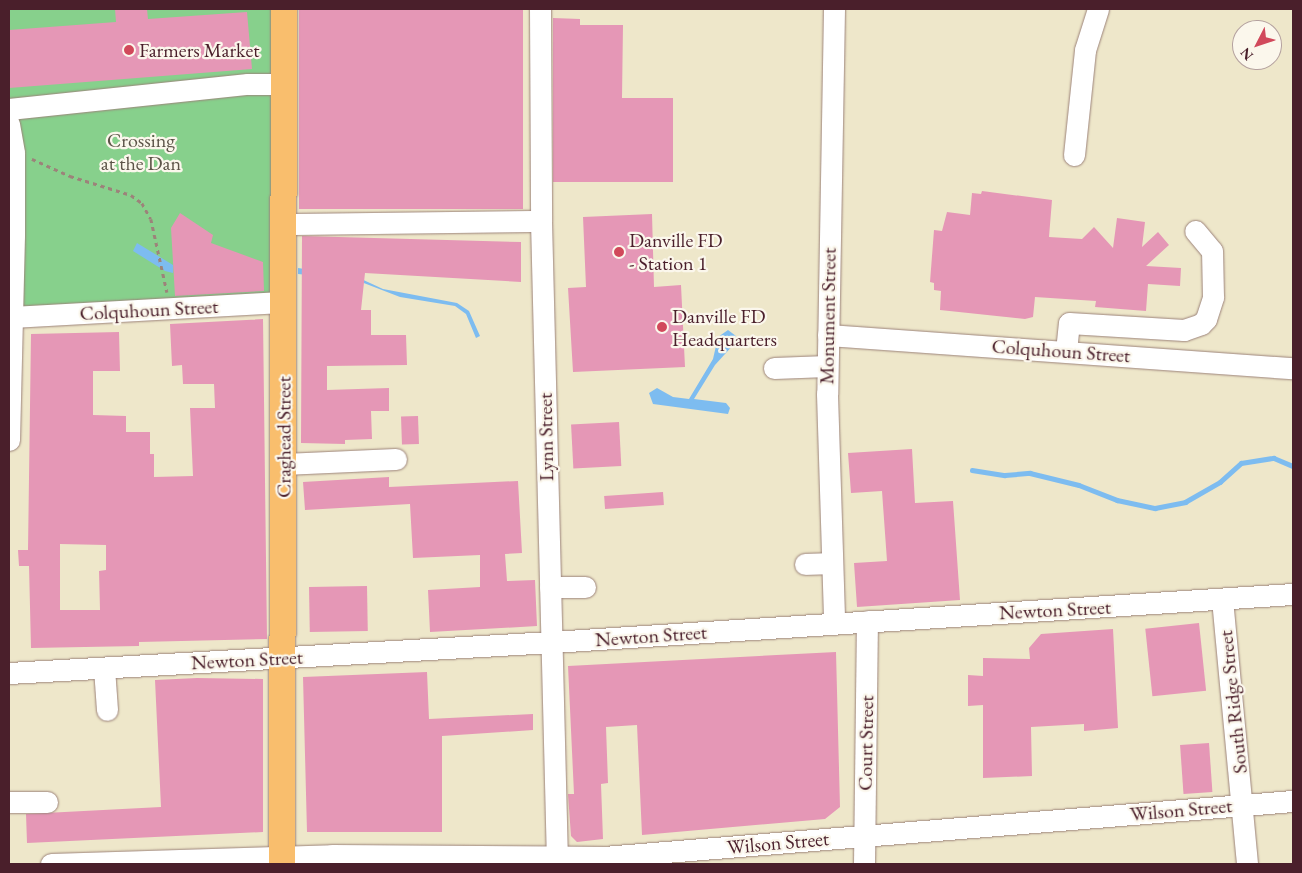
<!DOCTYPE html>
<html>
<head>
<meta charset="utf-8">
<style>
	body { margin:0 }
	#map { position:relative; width:1302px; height:873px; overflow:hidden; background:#eee7ca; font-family:"EB Garamond",serif }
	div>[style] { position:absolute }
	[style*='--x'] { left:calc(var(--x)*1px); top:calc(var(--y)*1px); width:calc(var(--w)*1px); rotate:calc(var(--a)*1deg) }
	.green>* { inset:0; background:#87d08c; transform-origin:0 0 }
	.water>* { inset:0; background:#7dbcf0 }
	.stream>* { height:4.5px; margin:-2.25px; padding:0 2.25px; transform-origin:2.25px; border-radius:2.25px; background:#7dbcf0 }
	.building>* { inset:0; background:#e597b6; transform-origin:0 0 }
	.path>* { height:2.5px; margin-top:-1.25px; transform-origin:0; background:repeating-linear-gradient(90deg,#9c837a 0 4px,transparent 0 8px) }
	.roads { filter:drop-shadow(0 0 1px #9c837a) drop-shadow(0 0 1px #9c837a) }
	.minor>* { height:21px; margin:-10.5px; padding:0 10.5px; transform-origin:10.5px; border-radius:10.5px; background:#fff }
	.major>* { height:26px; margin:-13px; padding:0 13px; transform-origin:13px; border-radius:13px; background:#f9be6d }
	.dots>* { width:14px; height:14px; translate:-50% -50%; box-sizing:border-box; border:2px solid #fbf7ec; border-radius:50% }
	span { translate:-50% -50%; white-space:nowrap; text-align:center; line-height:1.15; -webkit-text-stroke:4.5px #fbf7ec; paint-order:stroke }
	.poi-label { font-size:20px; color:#4a1f2b }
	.left { translate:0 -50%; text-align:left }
	.park-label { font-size:20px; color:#5c5448 }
	.street-label { font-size:20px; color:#4a1f2b }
	.frame { position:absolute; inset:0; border:10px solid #4a1f2b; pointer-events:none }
	.north { position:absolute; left:1232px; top:20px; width:50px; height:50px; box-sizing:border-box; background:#fbf7ec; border:1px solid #b4a19f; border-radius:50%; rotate:229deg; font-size:14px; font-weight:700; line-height:20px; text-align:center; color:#4a1f2b }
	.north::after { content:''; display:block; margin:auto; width:18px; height:22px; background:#d1495b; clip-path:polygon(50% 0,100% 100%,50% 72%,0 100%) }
</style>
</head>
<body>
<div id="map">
	<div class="green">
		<div style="left:9px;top:9px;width:265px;height:301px"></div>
	</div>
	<div class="water">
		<div style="clip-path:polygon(137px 243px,173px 265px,173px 273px,165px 271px,133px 251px)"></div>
		<div style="clip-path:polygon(298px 268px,357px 277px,383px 289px,457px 303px,469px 311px,480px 336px,476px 338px,466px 314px,455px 306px,400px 297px,356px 280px,298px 274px)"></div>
		<div style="clip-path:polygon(728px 330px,736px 336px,735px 343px,715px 365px,694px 399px,726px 403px,730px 408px,728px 414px,653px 404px,649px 393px,657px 388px,673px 397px,689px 399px,713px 359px,718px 337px)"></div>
	</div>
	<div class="stream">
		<div style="--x:972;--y:470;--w:33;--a:9"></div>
		<div style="--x:1005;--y:475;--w:25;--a:-5"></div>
		<div style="--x:1030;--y:473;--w:50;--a:13.8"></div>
		<div style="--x:1079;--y:485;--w:41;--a:21.5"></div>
		<div style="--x:1117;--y:500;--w:39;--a:12"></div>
		<div style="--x:1155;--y:508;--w:31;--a:-11"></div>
		<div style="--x:1185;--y:502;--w:40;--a:-29.7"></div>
		<div style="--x:1220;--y:482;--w:28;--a:-42"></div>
		<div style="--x:1241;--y:463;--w:33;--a:-9"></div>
		<div style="--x:1274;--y:458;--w:21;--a:23"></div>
	</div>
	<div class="building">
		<div style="clip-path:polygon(115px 9px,147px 9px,148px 19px,247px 12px,252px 69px,9px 88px,9px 30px,116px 22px)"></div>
		<div style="left:299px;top:9px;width:224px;height:200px"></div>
		<div style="clip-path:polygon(553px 18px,580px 19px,580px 25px,623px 25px,622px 98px,673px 98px,673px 182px,553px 182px)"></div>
		<div style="clip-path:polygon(982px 191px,1052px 200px,1049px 237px,1082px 239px,1094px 227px,1113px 248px,1117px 218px,1145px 222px,1142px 247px,1158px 232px,1169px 245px,1146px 266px,1181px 268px,1180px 286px,1148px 284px,1146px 311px,1095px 307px,1096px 301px,1035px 297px,1033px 317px,1025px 319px,940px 310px,941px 291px,934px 290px,934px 283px,930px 282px,934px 230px,942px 231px,947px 212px,970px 215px,972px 193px,981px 194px)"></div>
		<div style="clip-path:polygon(180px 213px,213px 235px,211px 243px,263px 262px,264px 291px,175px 296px,171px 228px)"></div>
		<div style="clip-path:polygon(652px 214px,654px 287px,681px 285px,685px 367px,573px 372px,568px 288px,586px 287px,583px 217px)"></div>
		<div style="clip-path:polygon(302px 236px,521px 242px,521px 282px,365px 273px,361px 310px,371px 310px,371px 335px,406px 335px,407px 365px,327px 366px,327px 390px,389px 388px,389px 411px,371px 411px,372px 439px,345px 440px,345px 444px,301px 443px)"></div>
		<div style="clip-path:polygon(evenodd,263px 319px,267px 639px,139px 642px,139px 646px,31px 648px,29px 566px,19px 566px,18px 550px,28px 550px,31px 334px,119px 332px,120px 371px,93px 371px,93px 415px,126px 416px,126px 432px,150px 432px,150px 454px,154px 454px,154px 477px,193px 476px,190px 408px,215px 408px,214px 384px,183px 384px,182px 365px,172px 366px,170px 324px,263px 319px,60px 544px,106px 545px,106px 570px,99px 571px,100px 610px,60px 610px,60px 544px)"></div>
		<div style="left:418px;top:416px;width:28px;height:17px;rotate:88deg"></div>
		<div style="left:619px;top:422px;width:44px;height:48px;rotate:87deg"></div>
		<div style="clip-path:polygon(912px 449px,915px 503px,953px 501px,960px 600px,857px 607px,854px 563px,887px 561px,882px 491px,851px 493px,848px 453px)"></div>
		<div style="clip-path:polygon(389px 477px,389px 487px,518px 481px,522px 553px,505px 554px,507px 581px,535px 580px,537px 626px,430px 632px,428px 590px,480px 587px,480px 555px,413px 558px,410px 504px,305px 510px,303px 482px)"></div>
		<div style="left:663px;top:492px;width:13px;height:59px;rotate:86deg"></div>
		<div style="left:367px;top:586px;width:45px;height:58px;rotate:89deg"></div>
		<div style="left:1199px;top:623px;width:68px;height:54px;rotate:84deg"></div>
		<div style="clip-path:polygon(1113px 629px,1118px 728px,1084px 731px,1084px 724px,1031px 727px,1032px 776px,983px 778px,983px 705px,968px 706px,968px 675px,983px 676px,983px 658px,1030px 659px,1029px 648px,1041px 634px)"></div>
		<div style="clip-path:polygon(836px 652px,840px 807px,825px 819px,642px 835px,637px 725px,606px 727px,608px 783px,601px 784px,603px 839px,577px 842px,571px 836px,568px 794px,574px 794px,568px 666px)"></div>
		<div style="clip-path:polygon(427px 672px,429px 719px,533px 714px,533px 730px,442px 736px,442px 832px,307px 832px,303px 677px)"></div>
		<div style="clip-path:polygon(197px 678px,263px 679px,263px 832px,27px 843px,26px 814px,161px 807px,155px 680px)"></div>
		<div style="left:1209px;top:743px;width:49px;height:29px;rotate:86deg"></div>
	</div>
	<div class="path">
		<div style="--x:32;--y:159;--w:42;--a:24.1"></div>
		<div style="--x:70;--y:176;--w:64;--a:17.3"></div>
		<div style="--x:131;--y:195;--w:14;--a:36"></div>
		<div style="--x:142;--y:203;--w:18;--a:61"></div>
		<div style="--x:151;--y:219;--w:75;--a:77.6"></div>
	</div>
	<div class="roads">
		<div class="minor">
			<div style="--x:540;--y:9;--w:212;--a:89.7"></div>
			<div style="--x:541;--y:221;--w:643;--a:88.57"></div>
			<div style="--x:834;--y:9;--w:385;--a:91"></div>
			<div style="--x:827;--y:394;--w:229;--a:88.2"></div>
			<div style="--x:9;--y:109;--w:240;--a:-6"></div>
			<div style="--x:248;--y:84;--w:36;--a:0"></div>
			<div style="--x:9;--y:124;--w:29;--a:80"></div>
			<div style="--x:14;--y:153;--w:82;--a:90"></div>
			<div style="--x:14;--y:235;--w:205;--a:91.4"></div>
			<div style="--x:1074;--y:155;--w:106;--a:-84"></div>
			<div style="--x:1085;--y:50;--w:43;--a:-72.4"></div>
			<div style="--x:284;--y:224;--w:257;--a:-0.7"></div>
			<div style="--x:13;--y:317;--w:272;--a:-3.2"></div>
			<div style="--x:828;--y:335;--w:466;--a:4.1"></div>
			<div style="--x:1066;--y:351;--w:28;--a:-84"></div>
			<div style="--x:1069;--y:323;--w:115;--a:3.5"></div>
			<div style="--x:1184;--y:330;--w:18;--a:-19"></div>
			<div style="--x:1201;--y:324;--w:7;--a:-45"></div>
			<div style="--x:1206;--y:319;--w:23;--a:-72"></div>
			<div style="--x:1213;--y:297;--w:46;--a:-91.2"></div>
			<div style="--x:1212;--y:251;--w:26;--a:-130"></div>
			<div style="--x:774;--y:368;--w:53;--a:-2.2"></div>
			<div style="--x:283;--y:464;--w:113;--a:-2.5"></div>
			<div style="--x:805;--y:564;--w:27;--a:-2"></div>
			<div style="--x:550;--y:587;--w:35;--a:0"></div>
			<div style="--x:1222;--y:599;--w:266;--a:84.6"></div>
			<div style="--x:104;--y:668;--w:42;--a:85.9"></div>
			<div style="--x:9;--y:673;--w:544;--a:-3.27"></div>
			<div style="--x:552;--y:642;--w:743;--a:-3.71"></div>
			<div style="--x:9;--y:802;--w:38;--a:0"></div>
			<div style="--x:51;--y:864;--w:281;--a:-1.8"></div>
			<div style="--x:332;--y:855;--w:272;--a:0.4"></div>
			<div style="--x:604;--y:857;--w:691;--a:-4.65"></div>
			<div style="--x:864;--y:864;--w:243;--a:-89.3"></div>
		</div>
		<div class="major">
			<div style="--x:282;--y:864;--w:855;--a:-89.87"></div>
		</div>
	</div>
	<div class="dots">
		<div style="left:129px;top:50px;background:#d1495b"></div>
		<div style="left:619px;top:252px;background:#d1495b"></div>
		<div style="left:662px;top:327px;background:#d1495b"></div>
	</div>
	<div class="poi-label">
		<span class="left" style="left:139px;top:50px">Farmers Market</span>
		<span class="left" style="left:629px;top:252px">Danville FD<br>- Station 1</span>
		<span class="left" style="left:672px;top:328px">Danville FD<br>Headquarters</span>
	</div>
	<div class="park-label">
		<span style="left:141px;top:152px">Crossing<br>at the Dan</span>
	</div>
	<div class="street-label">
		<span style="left:149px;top:310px;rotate:-3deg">Colquhoun Street</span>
		<span style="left:828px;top:316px;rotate:-89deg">Monument Street</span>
		<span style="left:1061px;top:351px;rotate:4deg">Colquhoun Street</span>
		<span style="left:284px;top:437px;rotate:-90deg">Craghead Street</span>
		<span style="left:546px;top:437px;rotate:-91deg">Lynn Street</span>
		<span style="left:1055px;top:610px;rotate:-3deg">Newton Street</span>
		<span style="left:651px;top:636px;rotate:-4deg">Newton Street</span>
		<span style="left:247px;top:660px;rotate:-3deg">Newton Street</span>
		<span style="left:1233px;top:702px;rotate:-96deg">South Ridge Street</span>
		<span style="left:866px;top:743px;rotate:-89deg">Court Street</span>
		<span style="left:1181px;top:810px;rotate:-5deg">Wilson Street</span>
		<span style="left:778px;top:843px;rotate:-5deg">Wilson Street</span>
	</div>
	<div class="frame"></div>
	<div class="north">N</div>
</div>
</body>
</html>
